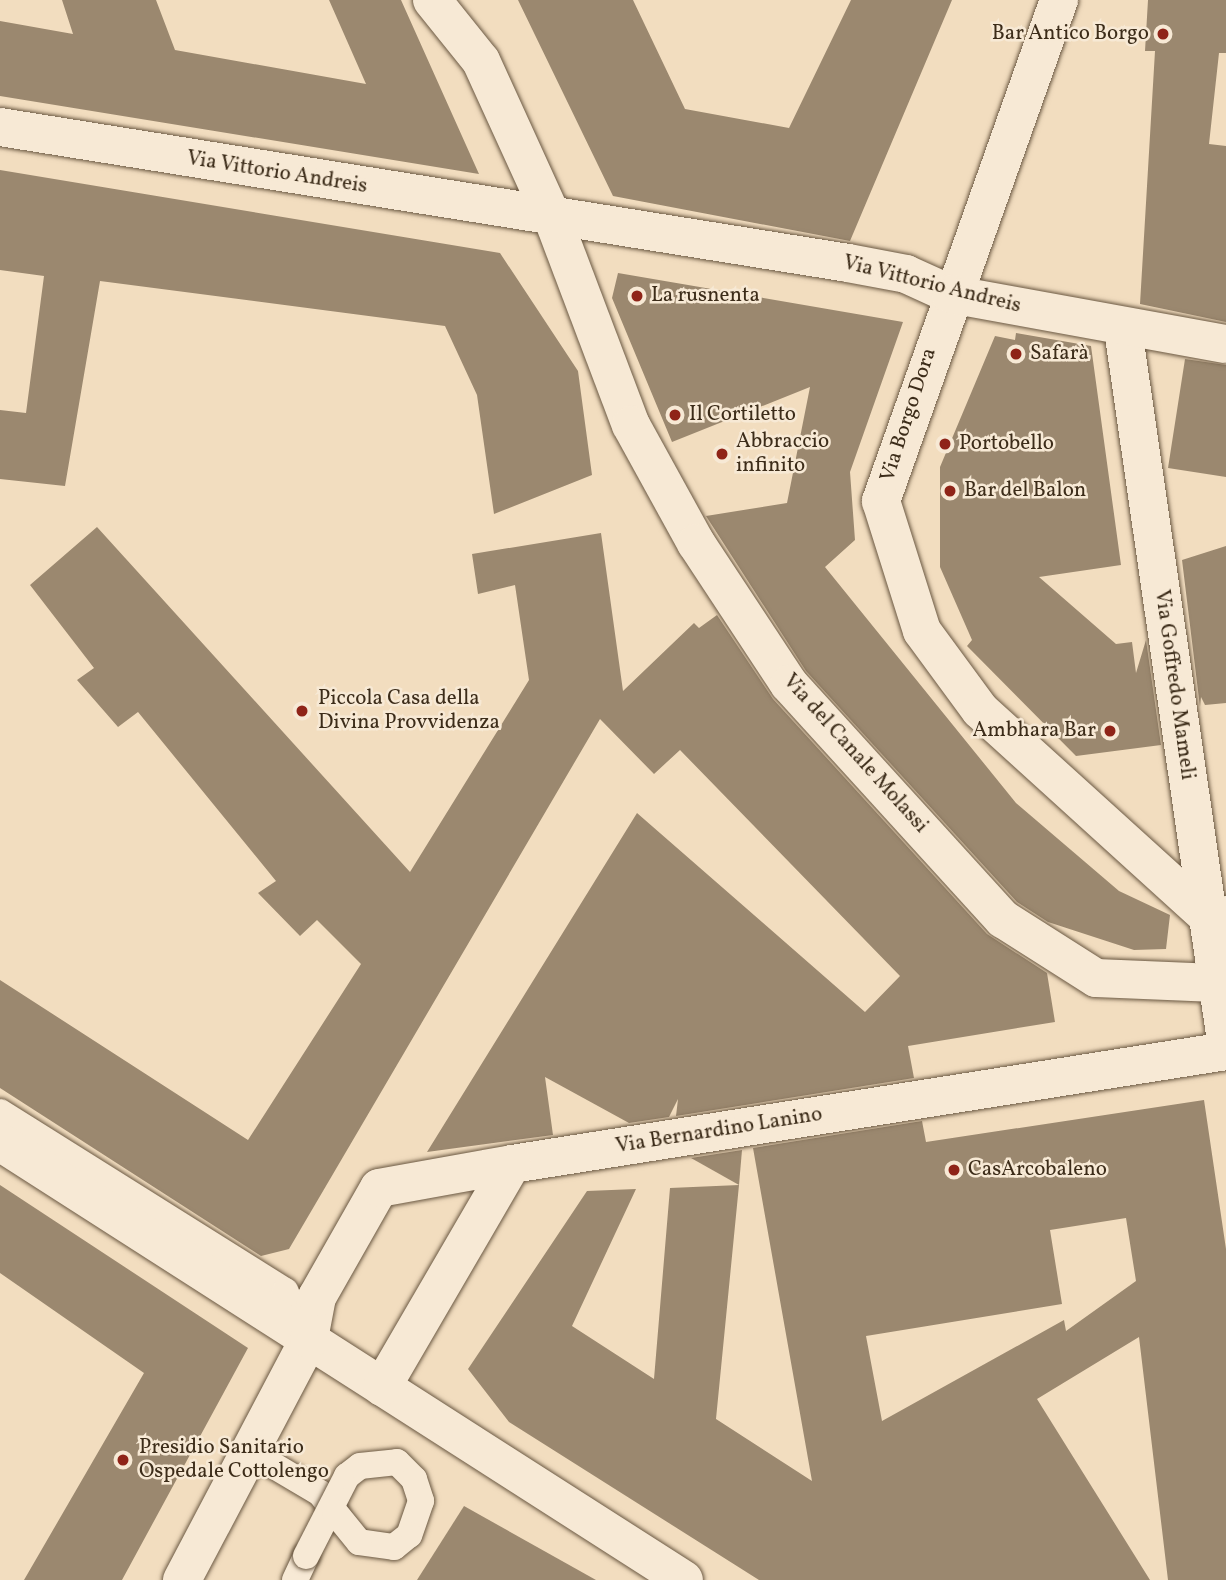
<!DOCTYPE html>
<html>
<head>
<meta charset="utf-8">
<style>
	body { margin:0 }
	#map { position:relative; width:1226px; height:1580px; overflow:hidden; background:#f2ddbf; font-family:Vollkorn,serif }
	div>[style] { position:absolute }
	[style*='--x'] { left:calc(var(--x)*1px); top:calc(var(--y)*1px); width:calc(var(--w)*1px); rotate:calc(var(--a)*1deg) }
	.building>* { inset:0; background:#9b886f }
	.roads { filter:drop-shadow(0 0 2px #6a5842) drop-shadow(0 0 2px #6a5842) }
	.service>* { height:26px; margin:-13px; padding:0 13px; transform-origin:13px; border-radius:13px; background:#f7e9d5 }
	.pedestrian>* { height:38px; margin:-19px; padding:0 19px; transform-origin:19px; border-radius:19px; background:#f7e9d5 }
	.minor>* { height:38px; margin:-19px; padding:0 19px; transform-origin:19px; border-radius:19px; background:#f7e9d5 }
	.bridges { filter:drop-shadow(0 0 2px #6a5842) drop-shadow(0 0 2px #6a5842) }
	.service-bridge>* { height:26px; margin:-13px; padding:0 13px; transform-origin:13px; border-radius:13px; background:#f7e9d5 }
	.dots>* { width:19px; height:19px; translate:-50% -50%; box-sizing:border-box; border:4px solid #f7e9d5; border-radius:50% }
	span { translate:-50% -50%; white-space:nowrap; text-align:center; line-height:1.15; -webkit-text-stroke:5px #f7e9d5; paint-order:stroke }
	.poi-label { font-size:21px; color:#3c2c19 }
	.right { translate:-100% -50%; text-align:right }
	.left { translate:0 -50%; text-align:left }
	.street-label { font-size:21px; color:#3c2c19 }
</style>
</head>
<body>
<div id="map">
	<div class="building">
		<div style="clip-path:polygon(62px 0,156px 0,175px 50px,366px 84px,329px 0,401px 0,479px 174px,0 96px,0 21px,73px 34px)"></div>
		<div style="clip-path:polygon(518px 0,633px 0,685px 109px,789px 128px,851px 0,952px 0,850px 241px,613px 196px)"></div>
		<div style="clip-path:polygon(1148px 0,1226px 0,1226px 53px,1219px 53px,1209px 144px,1226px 146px,1226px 322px,1140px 304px,1155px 51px,1145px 51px)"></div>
		<div style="clip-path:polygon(0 170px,500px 253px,578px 371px,592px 475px,494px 514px,477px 395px,445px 326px,100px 281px,65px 486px,0 479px,0 410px,26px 413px,44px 276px,0 270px)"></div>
		<div style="clip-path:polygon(618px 273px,903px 322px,850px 472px,855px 540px,825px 567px,1016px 803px,1119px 891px,1170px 915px,1166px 949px,1134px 950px,1048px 922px,1017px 902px,806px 671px,706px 516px,787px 503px,810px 387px,672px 442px,612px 298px)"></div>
		<div style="clip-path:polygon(1016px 333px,1091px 346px,1121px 565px,1039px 577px,1116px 644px,1132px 642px,1136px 673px,1146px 640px,1161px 745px,1076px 756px,967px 646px,972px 640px,940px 567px,940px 467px,995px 336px,1015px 340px)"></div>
		<div style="clip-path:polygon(1185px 359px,1226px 365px,1226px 477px,1168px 468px)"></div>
		<div style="clip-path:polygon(97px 527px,410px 872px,529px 680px,515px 585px,478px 594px,472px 554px,601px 533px,623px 691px,694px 623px,699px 628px,717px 615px,773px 699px,987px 934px,1047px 973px,1055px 1022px,908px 1046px,914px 1078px,676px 1116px,678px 1099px,669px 1117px,629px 1123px,545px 1077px,553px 1135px,427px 1152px,637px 813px,865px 1012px,900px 976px,680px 750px,654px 774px,600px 719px,289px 1249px,261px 1256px,0 1088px,0 980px,248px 1140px,361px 964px,317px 920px,300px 936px,258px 893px,276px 881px,138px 712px,118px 727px,77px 680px,94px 668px,30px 585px)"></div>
		<div style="clip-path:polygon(1226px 546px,1226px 703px,1205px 705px,1201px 697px,1200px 707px,1182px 560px)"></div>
		<div style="clip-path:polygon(evenodd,1204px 1100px,1226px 1249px,1226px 1580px,1168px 1580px,1139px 1337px,1037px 1399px,1150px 1580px,759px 1580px,509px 1422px,468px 1369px,587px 1191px,636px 1189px,572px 1326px,654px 1379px,670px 1188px,739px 1185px,716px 1419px,812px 1481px,753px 1148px,922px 1121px,926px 1142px,1204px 1100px,1126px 1218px,1136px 1281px,1066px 1331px,1064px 1320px,882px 1421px,866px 1336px,1062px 1304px,1050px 1230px,1126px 1218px)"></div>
		<div style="clip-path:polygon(742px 1150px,739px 1185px,691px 1158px)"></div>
		<div style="clip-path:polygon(0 1185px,248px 1348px,122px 1580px,24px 1580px,144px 1373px,0 1273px)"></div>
		<div style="clip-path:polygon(464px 1506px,596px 1580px,417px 1580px)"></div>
	</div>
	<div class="roads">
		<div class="service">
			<div style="--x:0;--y:1112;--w:337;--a:32.1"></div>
			<div style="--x:285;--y:1291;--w:51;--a:63.4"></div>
			<div style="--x:249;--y:1451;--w:82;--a:30.6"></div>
			<div style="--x:320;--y:1493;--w:24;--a:52"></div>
			<div style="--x:295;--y:1580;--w:26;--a:-65"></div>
		</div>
		<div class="pedestrian">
			<div style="--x:1059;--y:0;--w:532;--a:109.56"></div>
			<div style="--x:881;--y:501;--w:136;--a:72.5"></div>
			<div style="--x:922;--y:631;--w:98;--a:53.7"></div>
			<div style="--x:980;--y:710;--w:309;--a:42.2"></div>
			<div style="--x:1209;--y:918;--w:17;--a:-10"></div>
			<div style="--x:553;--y:219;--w:220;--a:69.3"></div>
			<div style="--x:631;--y:425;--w:135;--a:61.2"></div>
			<div style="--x:696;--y:543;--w:169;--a:56.6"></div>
			<div style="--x:789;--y:684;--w:318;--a:47.7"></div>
			<div style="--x:1003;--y:919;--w:110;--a:32.4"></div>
			<div style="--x:1096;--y:978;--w:120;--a:2.4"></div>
			<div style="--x:1123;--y:329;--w:719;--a:81.77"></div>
			<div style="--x:512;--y:1164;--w:723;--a:-8.99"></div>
		</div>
		<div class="minor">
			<div style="--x:432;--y:0;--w:78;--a:51.2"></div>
			<div style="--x:481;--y:61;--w:174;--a:65.5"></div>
			<div style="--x:0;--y:127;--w:859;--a:9.11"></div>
			<div style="--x:848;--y:263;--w:59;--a:10.7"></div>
			<div style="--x:906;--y:274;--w:48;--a:24.4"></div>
			<div style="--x:950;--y:294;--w:280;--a:10.3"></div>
			<div style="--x:0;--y:1142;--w:812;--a:32.63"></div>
			<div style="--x:382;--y:1387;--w:258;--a:-59.8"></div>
			<div style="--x:182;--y:1580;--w:272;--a:-62.2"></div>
			<div style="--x:309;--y:1339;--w:43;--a:-79.2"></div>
			<div style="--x:317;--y:1297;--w:125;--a:-60.4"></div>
			<div style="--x:379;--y:1188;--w:135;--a:-10.2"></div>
		</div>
	</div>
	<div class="bridges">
		<div class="service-bridge">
			<div style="--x:306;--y:1556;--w:90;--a:-62.9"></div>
			<div style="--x:347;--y:1476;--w:16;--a:-38"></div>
			<div style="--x:360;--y:1466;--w:37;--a:-6"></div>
			<div style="--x:397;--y:1462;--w:24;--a:45"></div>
			<div style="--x:414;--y:1479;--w:23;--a:72"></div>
			<div style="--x:421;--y:1501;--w:36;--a:109"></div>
			<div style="--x:409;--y:1535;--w:19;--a:141"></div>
			<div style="--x:394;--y:1547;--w:35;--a:-172"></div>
			<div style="--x:359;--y:1542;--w:38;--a:-129"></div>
		</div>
	</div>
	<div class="dots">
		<div style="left:1163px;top:34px;background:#8f2418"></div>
		<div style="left:637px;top:296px;background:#8f2418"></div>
		<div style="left:1016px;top:354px;background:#8f2418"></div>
		<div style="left:675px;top:415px;background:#8f2418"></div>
		<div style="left:945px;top:444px;background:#8f2418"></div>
		<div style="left:722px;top:454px;background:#8f2418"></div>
		<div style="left:950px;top:491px;background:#8f2418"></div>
		<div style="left:302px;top:711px;background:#8f2418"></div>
		<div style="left:1110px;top:731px;background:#8f2418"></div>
		<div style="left:954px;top:1170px;background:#8f2418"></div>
		<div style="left:123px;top:1460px;background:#8f2418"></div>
	</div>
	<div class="poi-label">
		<span class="right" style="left:1149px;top:34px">Bar Antico Borgo</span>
		<span class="left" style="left:651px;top:296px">La rusnenta</span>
		<span class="left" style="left:1030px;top:354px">Safarà</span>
		<span class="left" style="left:689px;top:415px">Il Cortiletto</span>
		<span class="left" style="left:736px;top:454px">Abbraccio<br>infinito</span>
		<span class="left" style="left:959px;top:444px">Portobello</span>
		<span class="left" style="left:964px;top:491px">Bar del Balon</span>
		<span class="left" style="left:318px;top:711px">Piccola Casa della<br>Divina Provvidenza</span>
		<span class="right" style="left:1096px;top:731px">Ambhara Bar</span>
		<span class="left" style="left:968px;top:1170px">CasArcobaleno</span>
		<span class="left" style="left:139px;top:1460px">Presidio Sanitario<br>Ospedale Cottolengo</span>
	</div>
	<div class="street-label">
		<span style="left:277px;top:173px;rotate:9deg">Via Vittorio Andreis</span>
		<span style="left:932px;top:285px;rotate:14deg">Via Vittorio Andreis</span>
		<span style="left:909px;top:415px;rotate:-72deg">Via Borgo Dora</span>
		<span style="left:1174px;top:685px;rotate:82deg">Via Goffredo Mameli</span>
		<span style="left:855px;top:754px;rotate:48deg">Via del Canale Molassi</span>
		<span style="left:719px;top:1131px;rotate:-9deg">Via Bernardino Lanino</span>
	</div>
</div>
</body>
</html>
